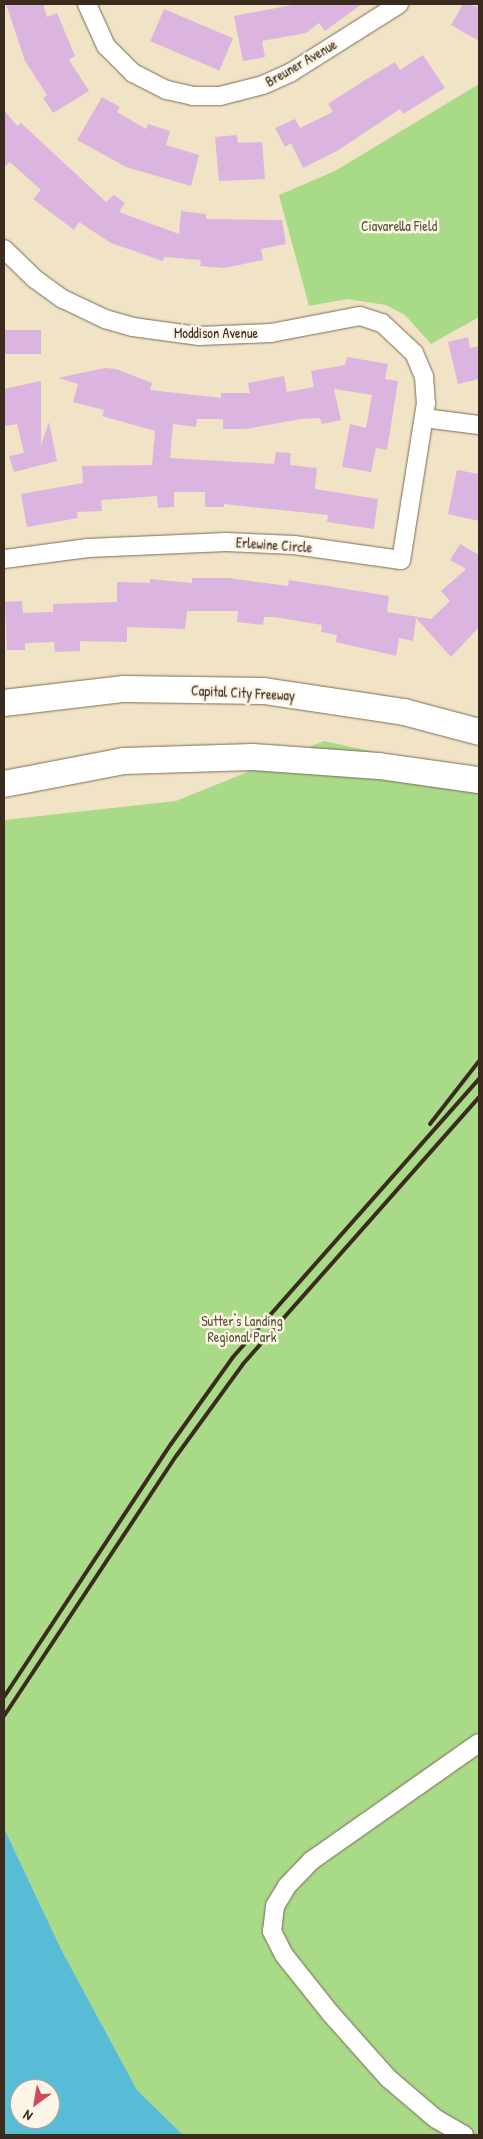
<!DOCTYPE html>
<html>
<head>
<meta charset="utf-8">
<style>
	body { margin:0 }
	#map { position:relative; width:483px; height:2139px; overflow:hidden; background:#f1e3c5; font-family:"Patrick Hand",sans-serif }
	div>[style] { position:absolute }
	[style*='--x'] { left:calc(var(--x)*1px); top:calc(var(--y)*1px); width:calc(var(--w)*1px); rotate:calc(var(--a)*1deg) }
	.green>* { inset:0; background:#a9da88 }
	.water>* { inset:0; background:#59bcd7 }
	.building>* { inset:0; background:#dbb5df; transform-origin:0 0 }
	.roads { filter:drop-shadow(0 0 1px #7b6b58) drop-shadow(0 0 1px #7b6b58) }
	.minor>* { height:18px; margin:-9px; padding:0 9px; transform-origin:9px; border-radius:9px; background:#fff }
	.highway>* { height:26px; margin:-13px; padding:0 13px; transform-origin:13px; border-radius:13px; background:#fff }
	.rail>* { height:4px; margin:-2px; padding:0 2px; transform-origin:2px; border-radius:2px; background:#3b2a1e }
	span { translate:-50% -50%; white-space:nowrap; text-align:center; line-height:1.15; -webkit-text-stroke:5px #fcf5e5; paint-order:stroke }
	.street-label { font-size:14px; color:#3b2a1e }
	.park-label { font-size:14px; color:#565638 }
	.frame { position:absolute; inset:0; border:5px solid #3b2a1e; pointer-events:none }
	.north { position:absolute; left:10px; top:2079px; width:50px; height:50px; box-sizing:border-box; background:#fcf5e5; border:1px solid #afa495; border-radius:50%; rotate:212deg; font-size:14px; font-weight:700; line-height:20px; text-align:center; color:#3b2a1e }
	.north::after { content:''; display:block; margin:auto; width:18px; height:22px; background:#d1495b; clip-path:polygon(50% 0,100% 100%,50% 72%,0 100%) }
</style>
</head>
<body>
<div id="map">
	<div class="green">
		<div style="clip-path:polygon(479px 84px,479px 317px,431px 344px,405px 315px,386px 305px,347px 299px,309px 306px,279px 195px,335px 171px)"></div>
		<div style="clip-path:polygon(324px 741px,479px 775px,479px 2135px,183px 2135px,137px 2090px,61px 1949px,4px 1828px,4px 820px,176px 801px)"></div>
	</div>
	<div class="water">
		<div style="clip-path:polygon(evenodd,4px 1828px,61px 1949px,137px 2090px,183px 2135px,4px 2135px,4px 1828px,20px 2089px,50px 2089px,50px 2119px,20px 2119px,20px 2089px)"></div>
	</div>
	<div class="building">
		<div style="clip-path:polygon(6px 4px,43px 4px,47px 17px,57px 13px,75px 56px,69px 60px,89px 91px,53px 113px,43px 98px,47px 95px,25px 61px)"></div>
		<div style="clip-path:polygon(297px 4px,362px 4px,325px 31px,319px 23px,306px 33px,262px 41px,265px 57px,243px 61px,234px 16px)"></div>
		<div style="clip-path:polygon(463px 4px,479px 7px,479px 41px,451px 25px)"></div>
		<div style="left:164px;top:9px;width:75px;height:35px;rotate:23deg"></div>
		<div style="clip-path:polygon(423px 55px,445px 88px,403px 114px,400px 109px,337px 151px,303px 168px,291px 143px,285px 147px,275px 128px,295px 119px,300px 128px,333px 112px,328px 104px,365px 80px,395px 62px,400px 70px)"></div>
		<div style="clip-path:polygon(102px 97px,120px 107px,117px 112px,146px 129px,148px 124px,170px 131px,166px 145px,199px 155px,191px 186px,126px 167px,77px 140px)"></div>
		<div style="clip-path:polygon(4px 110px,17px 126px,21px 123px,106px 202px,114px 195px,125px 203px,119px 212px,179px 234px,181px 211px,206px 214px,206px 219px,282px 220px,286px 244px,261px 249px,263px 260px,224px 268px,200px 266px,201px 260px,164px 257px,163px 261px,111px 243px,79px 222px,74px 230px,33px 199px,41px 190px,10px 162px,4px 167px)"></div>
		<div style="clip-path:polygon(237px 135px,238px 143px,262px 142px,265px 179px,219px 181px,215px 137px)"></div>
		<div style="left:4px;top:330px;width:37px;height:24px"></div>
		<div style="clip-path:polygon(468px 337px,470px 348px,479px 346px,479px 379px,458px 384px,448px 342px)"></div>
		<div style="clip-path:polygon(347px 357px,388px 364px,385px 379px,398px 381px,387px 450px,376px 448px,371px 472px,342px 467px,350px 424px,366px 428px,372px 395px,334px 389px,341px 420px,322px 424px,320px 418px,301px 419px,246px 429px,223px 429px,223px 419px,197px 419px,196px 427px,173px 424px,170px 458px,274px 464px,276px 452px,291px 453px,290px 465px,317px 468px,315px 489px,378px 499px,374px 529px,327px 522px,328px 515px,224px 504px,224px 507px,205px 507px,205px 492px,174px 492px,174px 507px,158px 508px,157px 496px,101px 500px,102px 511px,77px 512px,78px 518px,27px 527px,21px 494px,83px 483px,82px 466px,152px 465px,155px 431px,102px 416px,104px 410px,73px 402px,78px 384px,58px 378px,105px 368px,116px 369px,152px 383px,150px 390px,221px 398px,221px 393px,250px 393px,248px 383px,284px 376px,287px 392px,314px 387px,311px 371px,345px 365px)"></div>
		<div style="clip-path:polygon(41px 381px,41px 445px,49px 422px,57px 461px,14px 472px,9px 456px,24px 453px,17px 424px,4px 426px,4px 389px)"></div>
		<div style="clip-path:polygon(457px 470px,479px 474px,479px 521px,448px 514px)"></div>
		<div style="clip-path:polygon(460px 544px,479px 555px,479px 627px,451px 657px,416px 618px,413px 641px,399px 638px,396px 656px,336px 642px,337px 635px,321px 632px,322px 625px,275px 617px,264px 617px,263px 625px,237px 622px,238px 611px,187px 611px,185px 629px,127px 627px,127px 642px,80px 641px,80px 651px,55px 652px,54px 642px,25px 643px,25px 650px,7px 650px,5px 602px,22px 601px,23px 613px,53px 612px,53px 604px,117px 602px,117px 582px,150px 583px,150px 579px,192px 583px,192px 578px,229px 578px,288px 586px,289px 580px,328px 586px,389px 596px,387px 612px,431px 619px,450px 601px,441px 591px,466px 569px,450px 560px)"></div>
	</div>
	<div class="roads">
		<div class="minor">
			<div style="--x:87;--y:4;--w:46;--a:65.7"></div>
			<div style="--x:106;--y:46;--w:38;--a:45"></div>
			<div style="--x:133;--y:73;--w:38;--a:27"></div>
			<div style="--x:167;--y:90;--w:26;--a:13"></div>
			<div style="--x:192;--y:96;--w:28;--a:0"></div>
			<div style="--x:220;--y:96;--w:44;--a:-14.3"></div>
			<div style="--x:263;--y:85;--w:30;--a:-24"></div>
			<div style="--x:290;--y:73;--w:129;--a:-32.3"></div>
			<div style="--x:4;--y:249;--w:43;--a:44.1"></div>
			<div style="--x:35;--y:279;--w:34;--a:36"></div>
			<div style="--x:63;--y:299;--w:47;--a:25.5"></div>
			<div style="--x:105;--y:319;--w:29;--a:16"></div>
			<div style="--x:133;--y:327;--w:67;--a:7.8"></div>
			<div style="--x:199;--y:336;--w:72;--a:-2.4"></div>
			<div style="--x:271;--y:333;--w:91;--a:-10.8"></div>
			<div style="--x:360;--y:316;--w:23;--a:18"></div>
			<div style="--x:382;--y:323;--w:44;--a:43.2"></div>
			<div style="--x:414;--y:353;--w:25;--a:67"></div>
			<div style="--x:424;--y:376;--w:27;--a:86"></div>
			<div style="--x:426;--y:403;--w:159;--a:99"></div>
			<div style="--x:401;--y:560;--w:108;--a:-172"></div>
			<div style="--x:294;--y:545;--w:68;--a:-177.5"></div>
			<div style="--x:226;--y:542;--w:138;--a:177.5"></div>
			<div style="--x:88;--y:548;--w:85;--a:172.5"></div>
			<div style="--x:424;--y:418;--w:55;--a:7.3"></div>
			<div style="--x:464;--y:2135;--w:32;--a:-150"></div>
			<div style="--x:436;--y:2119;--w:63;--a:-139.5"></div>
			<div style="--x:388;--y:2078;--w:86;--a:-131.7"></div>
			<div style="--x:331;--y:2014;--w:75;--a:-128.5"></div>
			<div style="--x:284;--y:1955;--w:27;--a:-117"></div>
			<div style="--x:272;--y:1931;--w:25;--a:-83"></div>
			<div style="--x:275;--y:1906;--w:23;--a:-59"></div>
			<div style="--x:287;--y:1886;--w:35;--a:-46"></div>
			<div style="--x:311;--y:1861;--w:205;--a:-35.1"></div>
		</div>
		<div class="highway">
			<div style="--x:4;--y:703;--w:121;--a:-6.7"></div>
			<div style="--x:124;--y:689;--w:140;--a:0.8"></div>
			<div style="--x:264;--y:691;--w:142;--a:8.5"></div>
			<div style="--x:404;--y:712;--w:78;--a:14.9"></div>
			<div style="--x:4;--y:784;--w:122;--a:-10.9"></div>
			<div style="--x:124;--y:761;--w:129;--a:-1.8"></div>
			<div style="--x:253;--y:757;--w:126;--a:4.1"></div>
			<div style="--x:379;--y:766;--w:101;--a:8"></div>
		</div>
	</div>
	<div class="rail">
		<div style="--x:430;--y:1124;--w:80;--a:-52.1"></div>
		<div style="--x:4;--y:1697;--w:303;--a:-56.6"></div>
		<div style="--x:171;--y:1444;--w:107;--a:-54.5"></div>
		<div style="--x:233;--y:1357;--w:371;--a:-48.5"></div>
		<div style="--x:4;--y:1716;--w:313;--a:-56.5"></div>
		<div style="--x:177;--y:1455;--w:112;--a:-54"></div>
		<div style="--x:243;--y:1364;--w:356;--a:-48.5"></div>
	</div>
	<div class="street-label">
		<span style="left:301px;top:63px;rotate:-30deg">Breuner Avenue</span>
		<span style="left:216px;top:333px">Moddison Avenue</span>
		<span style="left:274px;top:545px;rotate:4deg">Erlewine Circle</span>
		<span style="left:243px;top:693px;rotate:3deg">Capital City Freeway</span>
	</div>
	<div class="park-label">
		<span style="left:399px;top:226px">Ciavarella Field</span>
		<span style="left:242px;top:1329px">Sutter's Landing<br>Regional Park</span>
	</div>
	<div class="frame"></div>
	<div class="north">N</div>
</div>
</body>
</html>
